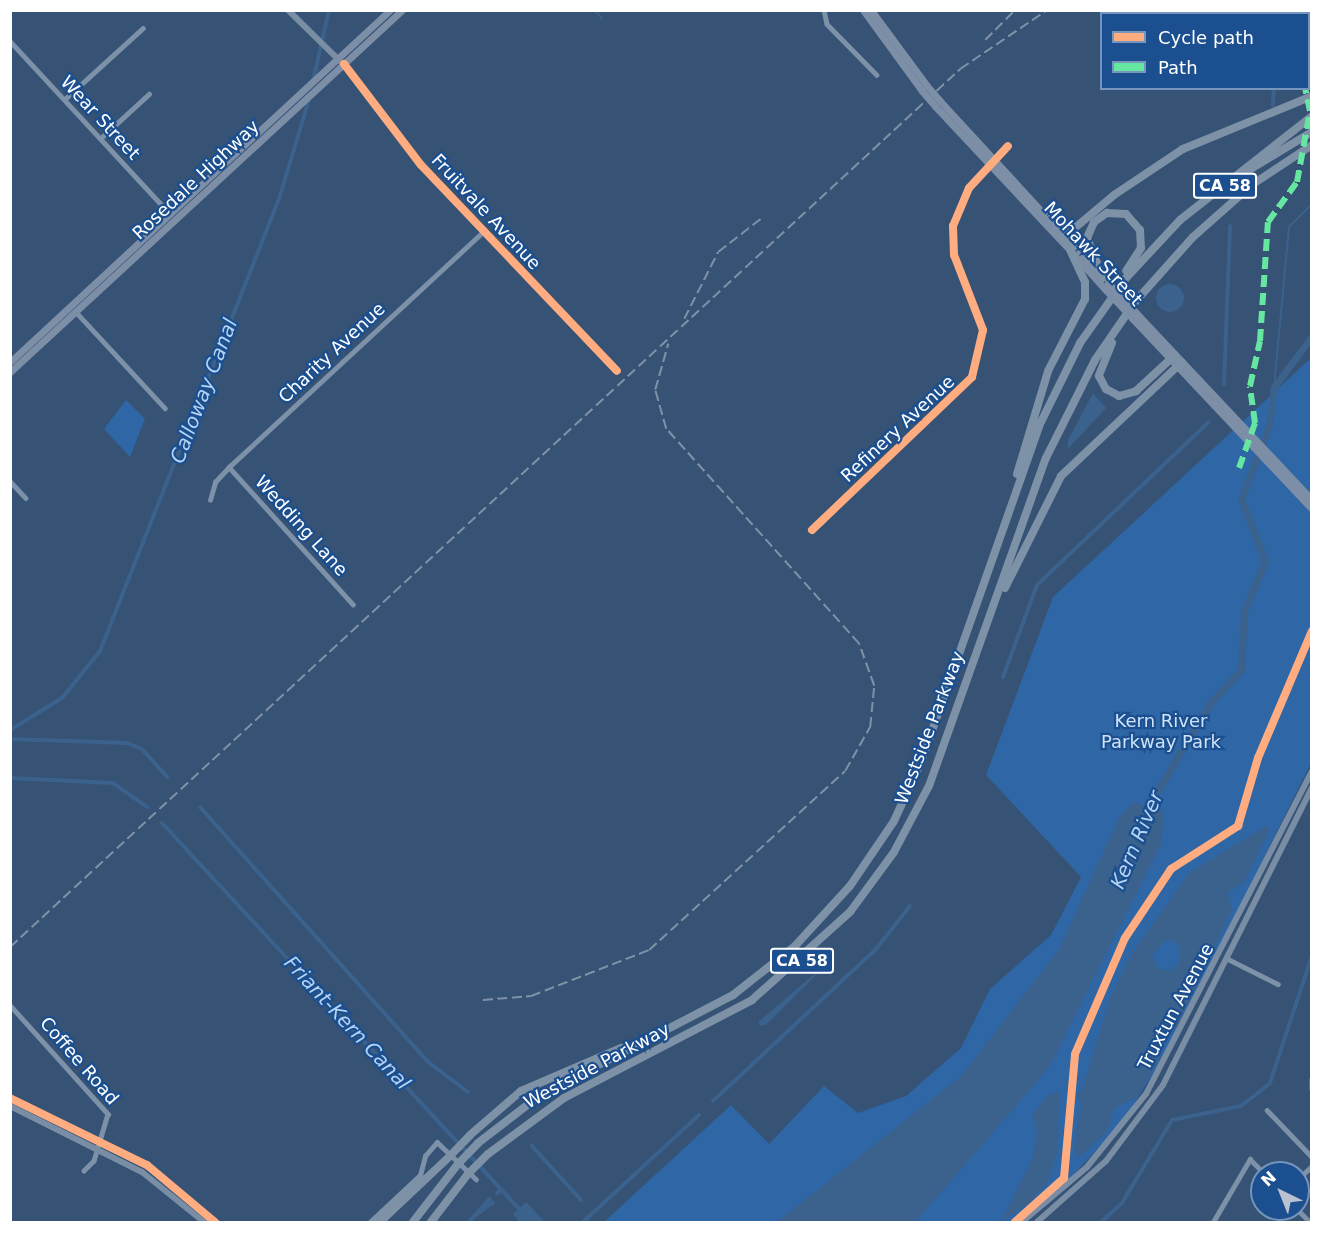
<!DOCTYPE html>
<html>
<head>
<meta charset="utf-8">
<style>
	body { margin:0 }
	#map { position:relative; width:1322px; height:1233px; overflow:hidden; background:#365274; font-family:"DejaVu Sans",sans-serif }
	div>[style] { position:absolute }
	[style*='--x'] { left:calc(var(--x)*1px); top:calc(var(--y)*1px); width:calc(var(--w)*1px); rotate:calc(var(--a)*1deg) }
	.green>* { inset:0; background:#2f66a5 }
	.water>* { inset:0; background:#3b618d }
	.round { border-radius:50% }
	.stream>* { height:1.5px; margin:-0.75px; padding:0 0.75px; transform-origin:0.75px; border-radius:0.75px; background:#3b618d }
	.canal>* { height:4px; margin:-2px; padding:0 2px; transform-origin:2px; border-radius:2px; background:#3b618d }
	.river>* { height:7px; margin:-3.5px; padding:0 3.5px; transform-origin:3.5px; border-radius:3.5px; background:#3b618d }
	.street>* { height:4.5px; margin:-2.25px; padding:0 2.25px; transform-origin:2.25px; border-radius:2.25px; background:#7d92a8 }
	.secondary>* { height:6px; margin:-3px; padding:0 3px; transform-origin:3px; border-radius:3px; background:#798da4 }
	.primary>* { height:7px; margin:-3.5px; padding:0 3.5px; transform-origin:3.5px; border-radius:3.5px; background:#7d8ea7 }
	.highway>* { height:8px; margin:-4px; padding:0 4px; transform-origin:4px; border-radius:4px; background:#7e92a7 }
	.rail>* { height:1.5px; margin-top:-0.75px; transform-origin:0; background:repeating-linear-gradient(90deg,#7e92a7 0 10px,transparent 0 14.5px) }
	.primary-bridge>* { height:7px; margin:-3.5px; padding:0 3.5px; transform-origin:3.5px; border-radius:3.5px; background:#7d8ea7 }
	.highway-bridge>* { height:8px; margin:-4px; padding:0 4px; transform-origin:4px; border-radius:4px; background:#7e92a7 }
	.quiet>* { height:6px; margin-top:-3px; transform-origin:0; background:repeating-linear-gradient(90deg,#66e7a1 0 12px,transparent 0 18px) }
	.cycleway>* { height:8px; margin:-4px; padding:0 4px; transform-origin:4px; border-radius:4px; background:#ffac80 }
	span { translate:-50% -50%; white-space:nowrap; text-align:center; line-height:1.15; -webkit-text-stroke:4.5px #1b4f8f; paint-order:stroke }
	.shield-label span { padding:2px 4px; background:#1b4f8f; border:2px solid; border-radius:4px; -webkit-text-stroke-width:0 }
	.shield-label { font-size:16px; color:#fff; font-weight:700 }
	.street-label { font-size:18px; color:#fff }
	.park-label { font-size:18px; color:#cfe3fa }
	.water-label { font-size:20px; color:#b5d3f5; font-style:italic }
	.frame { position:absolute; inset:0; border:12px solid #fff; pointer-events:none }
	.legend { position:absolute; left:1100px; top:12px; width:210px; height:78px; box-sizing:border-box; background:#1b4f8f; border:2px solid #7695bc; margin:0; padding:8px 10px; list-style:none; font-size:18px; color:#fff }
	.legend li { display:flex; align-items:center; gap:12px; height:30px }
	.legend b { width:30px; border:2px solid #7695bc }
	.north { position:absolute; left:1250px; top:1161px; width:60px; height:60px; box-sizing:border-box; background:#1b4f8f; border:2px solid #7695bc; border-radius:50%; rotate:317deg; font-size:16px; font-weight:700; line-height:24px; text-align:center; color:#fff }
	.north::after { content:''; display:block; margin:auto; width:21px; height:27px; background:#b9c2ce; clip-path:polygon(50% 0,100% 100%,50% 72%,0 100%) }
</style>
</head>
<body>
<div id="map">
	<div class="green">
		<div style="clip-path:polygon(1311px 358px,1311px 763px,1172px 1043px,1122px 1123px,1061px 1188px,1018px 1222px,604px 1222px,731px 1105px,769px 1144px,824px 1086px,858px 1113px,906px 1096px,961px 1048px,990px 989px,1051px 935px,1081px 877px,986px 775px,1053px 597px)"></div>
		<div style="clip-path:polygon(126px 400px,145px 419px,130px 457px,104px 429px)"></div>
	</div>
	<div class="water">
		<div class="round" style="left:1156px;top:284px;width:28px;height:28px"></div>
		<div style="clip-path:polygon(1093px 393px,1106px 408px,1068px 449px,1068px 440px)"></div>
		<div style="clip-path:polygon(1133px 802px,1164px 811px,1161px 844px,1051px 1064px,1029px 1091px,915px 1222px,777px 1222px,961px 1076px,1058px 951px,1119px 818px)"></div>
		<div style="clip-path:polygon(evenodd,1266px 826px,1270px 829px,1244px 882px,1228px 892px,1232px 910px,1177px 1027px,1157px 1036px,1161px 1056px,1137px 1097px,1114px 1109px,1108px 1131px,1079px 1158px,1074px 1147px,1082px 1102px,1075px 1093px,1082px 1090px,1108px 1004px,1130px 956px,1189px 873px,1266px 826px,1172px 940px,1180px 947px,1180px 962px,1171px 971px,1159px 969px,1152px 956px,1164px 941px,1172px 940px)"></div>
		<div style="clip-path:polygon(833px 958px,766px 1025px,760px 1026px,758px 1022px)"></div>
		<div style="clip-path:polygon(1059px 1092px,1058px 1150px,1049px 1179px,1030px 1203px,1001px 1222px,1032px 1160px,1037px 1133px,1033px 1113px,1050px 1094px)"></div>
		<div style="clip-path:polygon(526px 1202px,545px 1222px,519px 1222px,513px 1214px)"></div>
	</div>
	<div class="stream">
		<div style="--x:595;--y:10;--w:11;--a:49"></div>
		<div style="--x:1274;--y:387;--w:161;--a:-84.6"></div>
		<div style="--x:1289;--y:227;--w:33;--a:-45"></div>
	</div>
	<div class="canal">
		<div style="--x:1282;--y:14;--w:4;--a:-76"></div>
		<div style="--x:314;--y:77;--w:69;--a:-77.4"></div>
		<div style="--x:1273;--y:105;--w:17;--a:-87"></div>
		<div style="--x:1224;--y:384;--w:158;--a:-87.8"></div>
		<div style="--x:1003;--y:677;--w:98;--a:-69.7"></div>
		<div style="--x:1037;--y:585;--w:236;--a:-43.5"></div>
		<div style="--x:10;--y:730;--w:61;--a:-31.6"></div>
		<div style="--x:62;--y:698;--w:60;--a:-51"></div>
		<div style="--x:100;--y:651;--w:489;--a:-68.4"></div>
		<div style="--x:280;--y:196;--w:104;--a:-73.3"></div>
		<div style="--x:10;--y:739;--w:117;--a:2"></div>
		<div style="--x:127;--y:743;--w:16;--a:22"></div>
		<div style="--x:142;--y:749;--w:38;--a:48"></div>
		<div style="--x:10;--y:778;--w:103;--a:2.8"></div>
		<div style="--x:113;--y:783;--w:42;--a:35.2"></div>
		<div style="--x:200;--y:807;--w:341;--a:48.2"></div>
		<div style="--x:427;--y:1061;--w:51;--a:37.1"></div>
		<div style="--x:162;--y:823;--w:529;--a:47.22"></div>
		<div style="--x:713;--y:1101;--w:223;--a:-43"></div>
		<div style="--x:876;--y:949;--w:55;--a:-51.7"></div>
		<div style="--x:532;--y:1146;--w:73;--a:47.8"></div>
		<div style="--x:497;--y:1193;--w:6;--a:-45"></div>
		<div style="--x:476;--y:1215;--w:21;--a:-37"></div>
		<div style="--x:469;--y:1222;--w:31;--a:-48"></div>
		<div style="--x:583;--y:1222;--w:158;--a:-42.7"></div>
		<div style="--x:1101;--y:1222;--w:28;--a:-42"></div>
		<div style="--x:1122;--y:1203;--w:97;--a:-58.9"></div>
		<div style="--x:1172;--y:1120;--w:70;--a:-11.5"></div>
		<div style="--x:1241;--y:1106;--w:37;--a:-38"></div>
		<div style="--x:1270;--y:1083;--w:135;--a:-71.8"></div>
	</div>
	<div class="river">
		<div style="--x:1146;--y:810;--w:126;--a:-59"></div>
		<div style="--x:1211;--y:702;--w:44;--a:-46.8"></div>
		<div style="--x:1241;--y:670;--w:59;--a:-87.1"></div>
		<div style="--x:1244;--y:611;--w:54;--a:-67.2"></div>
		<div style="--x:1265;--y:561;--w:66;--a:-111.2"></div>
		<div style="--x:1241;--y:499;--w:78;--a:-69"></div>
		<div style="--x:1269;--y:426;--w:39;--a:-83"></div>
		<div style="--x:1274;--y:387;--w:64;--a:-53.3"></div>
	</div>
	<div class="street">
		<div style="--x:824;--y:10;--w:14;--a:78"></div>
		<div style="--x:827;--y:24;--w:71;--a:45.6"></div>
		<div style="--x:10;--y:41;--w:236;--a:47.2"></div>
		<div style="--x:344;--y:64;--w:127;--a:52.7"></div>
		<div style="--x:421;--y:165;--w:284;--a:46.4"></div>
		<div style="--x:65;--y:99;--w:105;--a:-42.3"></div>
		<div style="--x:101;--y:138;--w:65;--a:-42.5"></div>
		<div style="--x:76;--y:312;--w:131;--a:47.2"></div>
		<div style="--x:229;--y:467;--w:185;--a:47.9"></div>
		<div style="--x:10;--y:481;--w:23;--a:47"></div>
		<div style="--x:210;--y:500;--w:19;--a:-74"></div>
		<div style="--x:215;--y:482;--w:21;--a:-47"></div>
		<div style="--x:229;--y:467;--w:346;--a:-42.8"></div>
		<div style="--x:812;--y:530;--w:221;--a:-43.7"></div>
		<div style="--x:972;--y:377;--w:48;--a:-76.8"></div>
		<div style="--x:983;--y:330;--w:80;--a:-111.1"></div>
		<div style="--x:954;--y:255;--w:29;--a:-92"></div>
		<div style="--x:953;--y:226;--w:41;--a:-67.2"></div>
		<div style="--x:969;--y:188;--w:57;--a:-47.1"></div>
		<div style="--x:1226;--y:958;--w:58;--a:26.6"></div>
		<div style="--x:10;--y:1005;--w:147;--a:48"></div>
		<div style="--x:108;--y:1114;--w:49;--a:106.6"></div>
		<div style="--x:94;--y:1161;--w:14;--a:135"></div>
		<div style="--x:1312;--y:1079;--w:10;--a:90"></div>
		<div style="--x:1267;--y:1110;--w:65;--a:46.2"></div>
		<div style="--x:1298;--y:1179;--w:19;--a:-43"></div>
		<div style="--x:1297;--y:1209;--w:18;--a:45"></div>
		<div style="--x:370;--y:1222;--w:69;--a:-43.2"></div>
		<div style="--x:420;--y:1175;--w:20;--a:-75"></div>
		<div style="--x:425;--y:1156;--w:18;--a:-49"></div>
		<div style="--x:437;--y:1142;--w:54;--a:43.5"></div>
		<div style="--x:1213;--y:1222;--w:73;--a:-59.6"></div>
		<div style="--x:1250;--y:1159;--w:20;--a:45"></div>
	</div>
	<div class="secondary">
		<div style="--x:288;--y:10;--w:74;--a:44.5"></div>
		<div style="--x:10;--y:1098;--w:153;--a:26.1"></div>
		<div style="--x:147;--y:1165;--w:89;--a:40"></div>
		<div style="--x:10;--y:1106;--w:148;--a:26.6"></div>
		<div style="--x:142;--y:1172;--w:80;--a:38.9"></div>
		<div style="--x:1022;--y:1222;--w:85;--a:-40.2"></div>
		<div style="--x:1087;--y:1167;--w:94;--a:-51.1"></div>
		<div style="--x:1146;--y:1094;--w:363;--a:-62.8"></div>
		<div style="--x:1037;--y:1222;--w:92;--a:-41.5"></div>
		<div style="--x:1106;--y:1161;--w:95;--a:-53.1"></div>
		<div style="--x:1163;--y:1085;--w:332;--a:-63.4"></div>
	</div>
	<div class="primary">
		<div style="--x:863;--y:10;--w:100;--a:53.9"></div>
		<div style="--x:871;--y:10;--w:94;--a:53.6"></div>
		<div style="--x:940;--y:101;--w:238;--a:47.4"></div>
		<div style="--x:935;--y:106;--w:192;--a:46.9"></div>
		<div style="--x:1076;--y:257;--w:42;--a:47.9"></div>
		<div style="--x:1136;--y:313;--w:257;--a:46.7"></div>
		<div style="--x:1132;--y:318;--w:262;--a:46.7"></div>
		<div style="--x:10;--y:362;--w:518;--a:-42.81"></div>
		<div style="--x:10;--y:372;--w:534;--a:-42.72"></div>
	</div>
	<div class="highway">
		<div style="--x:1229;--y:182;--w:97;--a:-31.1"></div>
		<div style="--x:1103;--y:278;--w:43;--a:-111.8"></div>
		<div style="--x:1087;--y:238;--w:17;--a:-66"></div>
		<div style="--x:1094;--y:222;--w:16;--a:-35"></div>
		<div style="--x:1107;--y:213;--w:19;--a:3"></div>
		<div style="--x:1126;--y:214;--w:21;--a:49"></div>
		<div style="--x:1140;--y:230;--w:18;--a:87"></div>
		<div style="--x:1141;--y:248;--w:27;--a:123"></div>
		<div style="--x:1112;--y:343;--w:35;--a:112"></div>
		<div style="--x:1099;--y:376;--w:15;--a:62"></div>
		<div style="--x:1106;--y:389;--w:15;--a:28"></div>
		<div style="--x:1119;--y:396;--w:18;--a:-16"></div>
		<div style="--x:1136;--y:391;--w:53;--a:-42.7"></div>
		<div style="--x:1017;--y:474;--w:108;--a:-73.2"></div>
		<div style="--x:1048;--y:371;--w:81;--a:-62.8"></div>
		<div style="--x:1085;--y:299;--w:17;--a:-90"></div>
		<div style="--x:1085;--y:282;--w:50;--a:-115"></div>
		<div style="--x:1064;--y:237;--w:65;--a:-40"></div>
		<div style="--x:1114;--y:195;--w:83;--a:-33.7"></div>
		<div style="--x:1183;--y:149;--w:139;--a:-22.3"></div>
		<div style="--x:1005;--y:588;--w:125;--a:-63.4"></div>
		<div style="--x:1061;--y:476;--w:166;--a:-43.3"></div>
		<div style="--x:470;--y:1135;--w:67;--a:-40.8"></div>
		<div style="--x:521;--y:1091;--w:109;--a:-23.3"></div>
		<div style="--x:478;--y:1143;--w:77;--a:-37.6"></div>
		<div style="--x:539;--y:1096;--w:219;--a:-27.5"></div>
		<div style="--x:733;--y:995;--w:79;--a:-38.3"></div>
		<div style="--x:795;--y:946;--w:81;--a:-47.5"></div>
		<div style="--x:850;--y:886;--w:78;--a:-55.9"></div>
		<div style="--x:894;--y:821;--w:65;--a:-65.4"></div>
		<div style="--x:921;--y:762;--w:361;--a:-70.6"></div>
		<div style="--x:1041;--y:422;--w:88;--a:-63.7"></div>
		<div style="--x:1080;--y:343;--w:80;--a:-54.7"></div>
		<div style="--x:1126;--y:278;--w:79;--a:-47"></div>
		<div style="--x:1180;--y:220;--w:168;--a:-38.2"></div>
		<div style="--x:488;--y:1154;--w:94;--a:-36.4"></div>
		<div style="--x:564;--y:1098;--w:212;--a:-27.5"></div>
		<div style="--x:752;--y:1000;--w:132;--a:-41.9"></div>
		<div style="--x:850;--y:912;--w:74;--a:-53.7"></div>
		<div style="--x:894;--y:852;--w:75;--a:-62.1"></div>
		<div style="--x:929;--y:786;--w:348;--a:-70.4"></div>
		<div style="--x:1046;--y:458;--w:110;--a:-63.4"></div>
		<div style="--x:1095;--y:360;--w:70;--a:-55.4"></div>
		<div style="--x:1135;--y:302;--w:87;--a:-48.3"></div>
		<div style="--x:1193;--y:237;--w:80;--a:-41.5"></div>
		<div style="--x:1253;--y:184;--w:71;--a:-33.5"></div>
		<div style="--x:380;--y:1222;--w:96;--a:-43.3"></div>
		<div style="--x:413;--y:1222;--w:73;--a:-52.2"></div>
		<div style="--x:431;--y:1222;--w:61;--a:-52.4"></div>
	</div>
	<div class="rail">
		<div style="--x:985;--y:40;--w:42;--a:-45"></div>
		<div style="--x:684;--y:319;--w:75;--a:-63.1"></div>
		<div style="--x:718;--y:252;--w:57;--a:-37.9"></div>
		<div style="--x:10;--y:947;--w:1294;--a:-42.74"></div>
		<div style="--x:960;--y:69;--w:105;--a:-34.1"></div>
		<div style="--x:483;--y:1000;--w:48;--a:-4.8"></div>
		<div style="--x:531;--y:996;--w:127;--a:-21.3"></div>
		<div style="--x:649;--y:950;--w:265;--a:-42.4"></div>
		<div style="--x:845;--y:771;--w:51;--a:-60.4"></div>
		<div style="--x:870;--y:727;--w:41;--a:-84.4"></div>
		<div style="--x:874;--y:686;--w:45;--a:-109.7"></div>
		<div style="--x:859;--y:644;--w:289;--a:-131.9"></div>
		<div style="--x:666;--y:429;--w:41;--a:-105.8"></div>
		<div style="--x:655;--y:390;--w:48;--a:-74.2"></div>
	</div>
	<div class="primary-bridge">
		<div style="--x:927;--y:86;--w:20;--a:49"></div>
		<div style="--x:922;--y:91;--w:20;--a:49"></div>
		<div style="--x:1108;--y:283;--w:41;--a:47"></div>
		<div style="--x:1104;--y:288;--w:41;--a:47"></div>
	</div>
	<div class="highway-bridge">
		<div style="--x:450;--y:1156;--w:29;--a:-46"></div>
		<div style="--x:458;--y:1164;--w:29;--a:-46"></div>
		<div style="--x:468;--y:1174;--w:28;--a:-45"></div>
	</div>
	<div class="quiet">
		<div style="--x:1307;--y:14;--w:4;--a:-76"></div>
		<div style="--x:1239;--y:468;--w:48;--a:-70.4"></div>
		<div style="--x:1255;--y:423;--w:37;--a:-98"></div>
		<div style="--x:1250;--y:386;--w:46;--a:-77.5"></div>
		<div style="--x:1260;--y:341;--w:119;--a:-86.2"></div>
		<div style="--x:1268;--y:222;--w:49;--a:-54.1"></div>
		<div style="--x:1297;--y:182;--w:72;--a:-79.6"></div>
		<div style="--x:1310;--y:111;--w:24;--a:-102"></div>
	</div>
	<div class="cycleway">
		<div style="--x:344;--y:64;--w:127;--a:52.7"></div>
		<div style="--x:421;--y:165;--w:284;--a:46.4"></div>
		<div style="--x:812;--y:530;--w:221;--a:-43.7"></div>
		<div style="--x:972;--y:377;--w:48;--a:-76.8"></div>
		<div style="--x:983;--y:330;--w:80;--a:-111.1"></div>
		<div style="--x:954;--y:255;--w:29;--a:-92"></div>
		<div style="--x:953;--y:226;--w:41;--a:-67.2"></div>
		<div style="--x:969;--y:188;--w:57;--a:-47.1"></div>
		<div style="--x:10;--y:1098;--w:153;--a:26.1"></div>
		<div style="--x:147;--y:1165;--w:89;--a:40"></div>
		<div style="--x:1015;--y:1222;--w:66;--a:-41.9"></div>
		<div style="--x:1064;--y:1178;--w:124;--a:-84.9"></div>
		<div style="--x:1075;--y:1054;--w:126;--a:-66.7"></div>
		<div style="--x:1125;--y:938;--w:83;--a:-56.3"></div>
		<div style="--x:1171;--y:869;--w:80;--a:-32.7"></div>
		<div style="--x:1238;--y:826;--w:71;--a:-73.6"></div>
		<div style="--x:1258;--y:758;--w:138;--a:-67"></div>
	</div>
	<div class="shield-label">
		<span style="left:1225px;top:186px">CA 58</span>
		<span style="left:802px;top:961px">CA 58</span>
	</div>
	<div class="street-label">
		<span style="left:100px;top:118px;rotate:47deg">Wear Street</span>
		<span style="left:196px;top:180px;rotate:-43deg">Rosedale Highway</span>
		<span style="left:486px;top:212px;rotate:47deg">Fruitvale Avenue</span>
		<span style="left:1093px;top:254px;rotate:47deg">Mohawk Street</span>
		<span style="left:332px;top:353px;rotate:-43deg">Charity Avenue</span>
		<span style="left:898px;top:429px;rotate:-43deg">Refinery Avenue</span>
		<span style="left:301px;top:526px;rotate:48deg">Wedding Lane</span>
		<span style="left:930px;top:728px;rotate:-69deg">Westside Parkway</span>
		<span style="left:1176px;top:1007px;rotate:-62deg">Truxtun Avenue</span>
		<span style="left:79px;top:1061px;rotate:49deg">Coffee Road</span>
		<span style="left:597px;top:1066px;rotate:-28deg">Westside Parkway</span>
	</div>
	<div class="park-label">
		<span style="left:1161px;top:732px">Kern River<br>Parkway Park</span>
	</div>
	<div class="water-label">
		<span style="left:204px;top:391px;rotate:-69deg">Calloway Canal</span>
		<span style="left:1137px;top:840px;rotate:-67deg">Kern River</span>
		<span style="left:347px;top:1023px;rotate:47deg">Friant-Kern Canal</span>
	</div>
	<div class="frame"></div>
	<ul class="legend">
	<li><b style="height:8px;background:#ffac80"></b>Cycle path</li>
	<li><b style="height:8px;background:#66e7a1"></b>Path</li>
	</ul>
	<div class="north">N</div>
</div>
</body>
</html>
